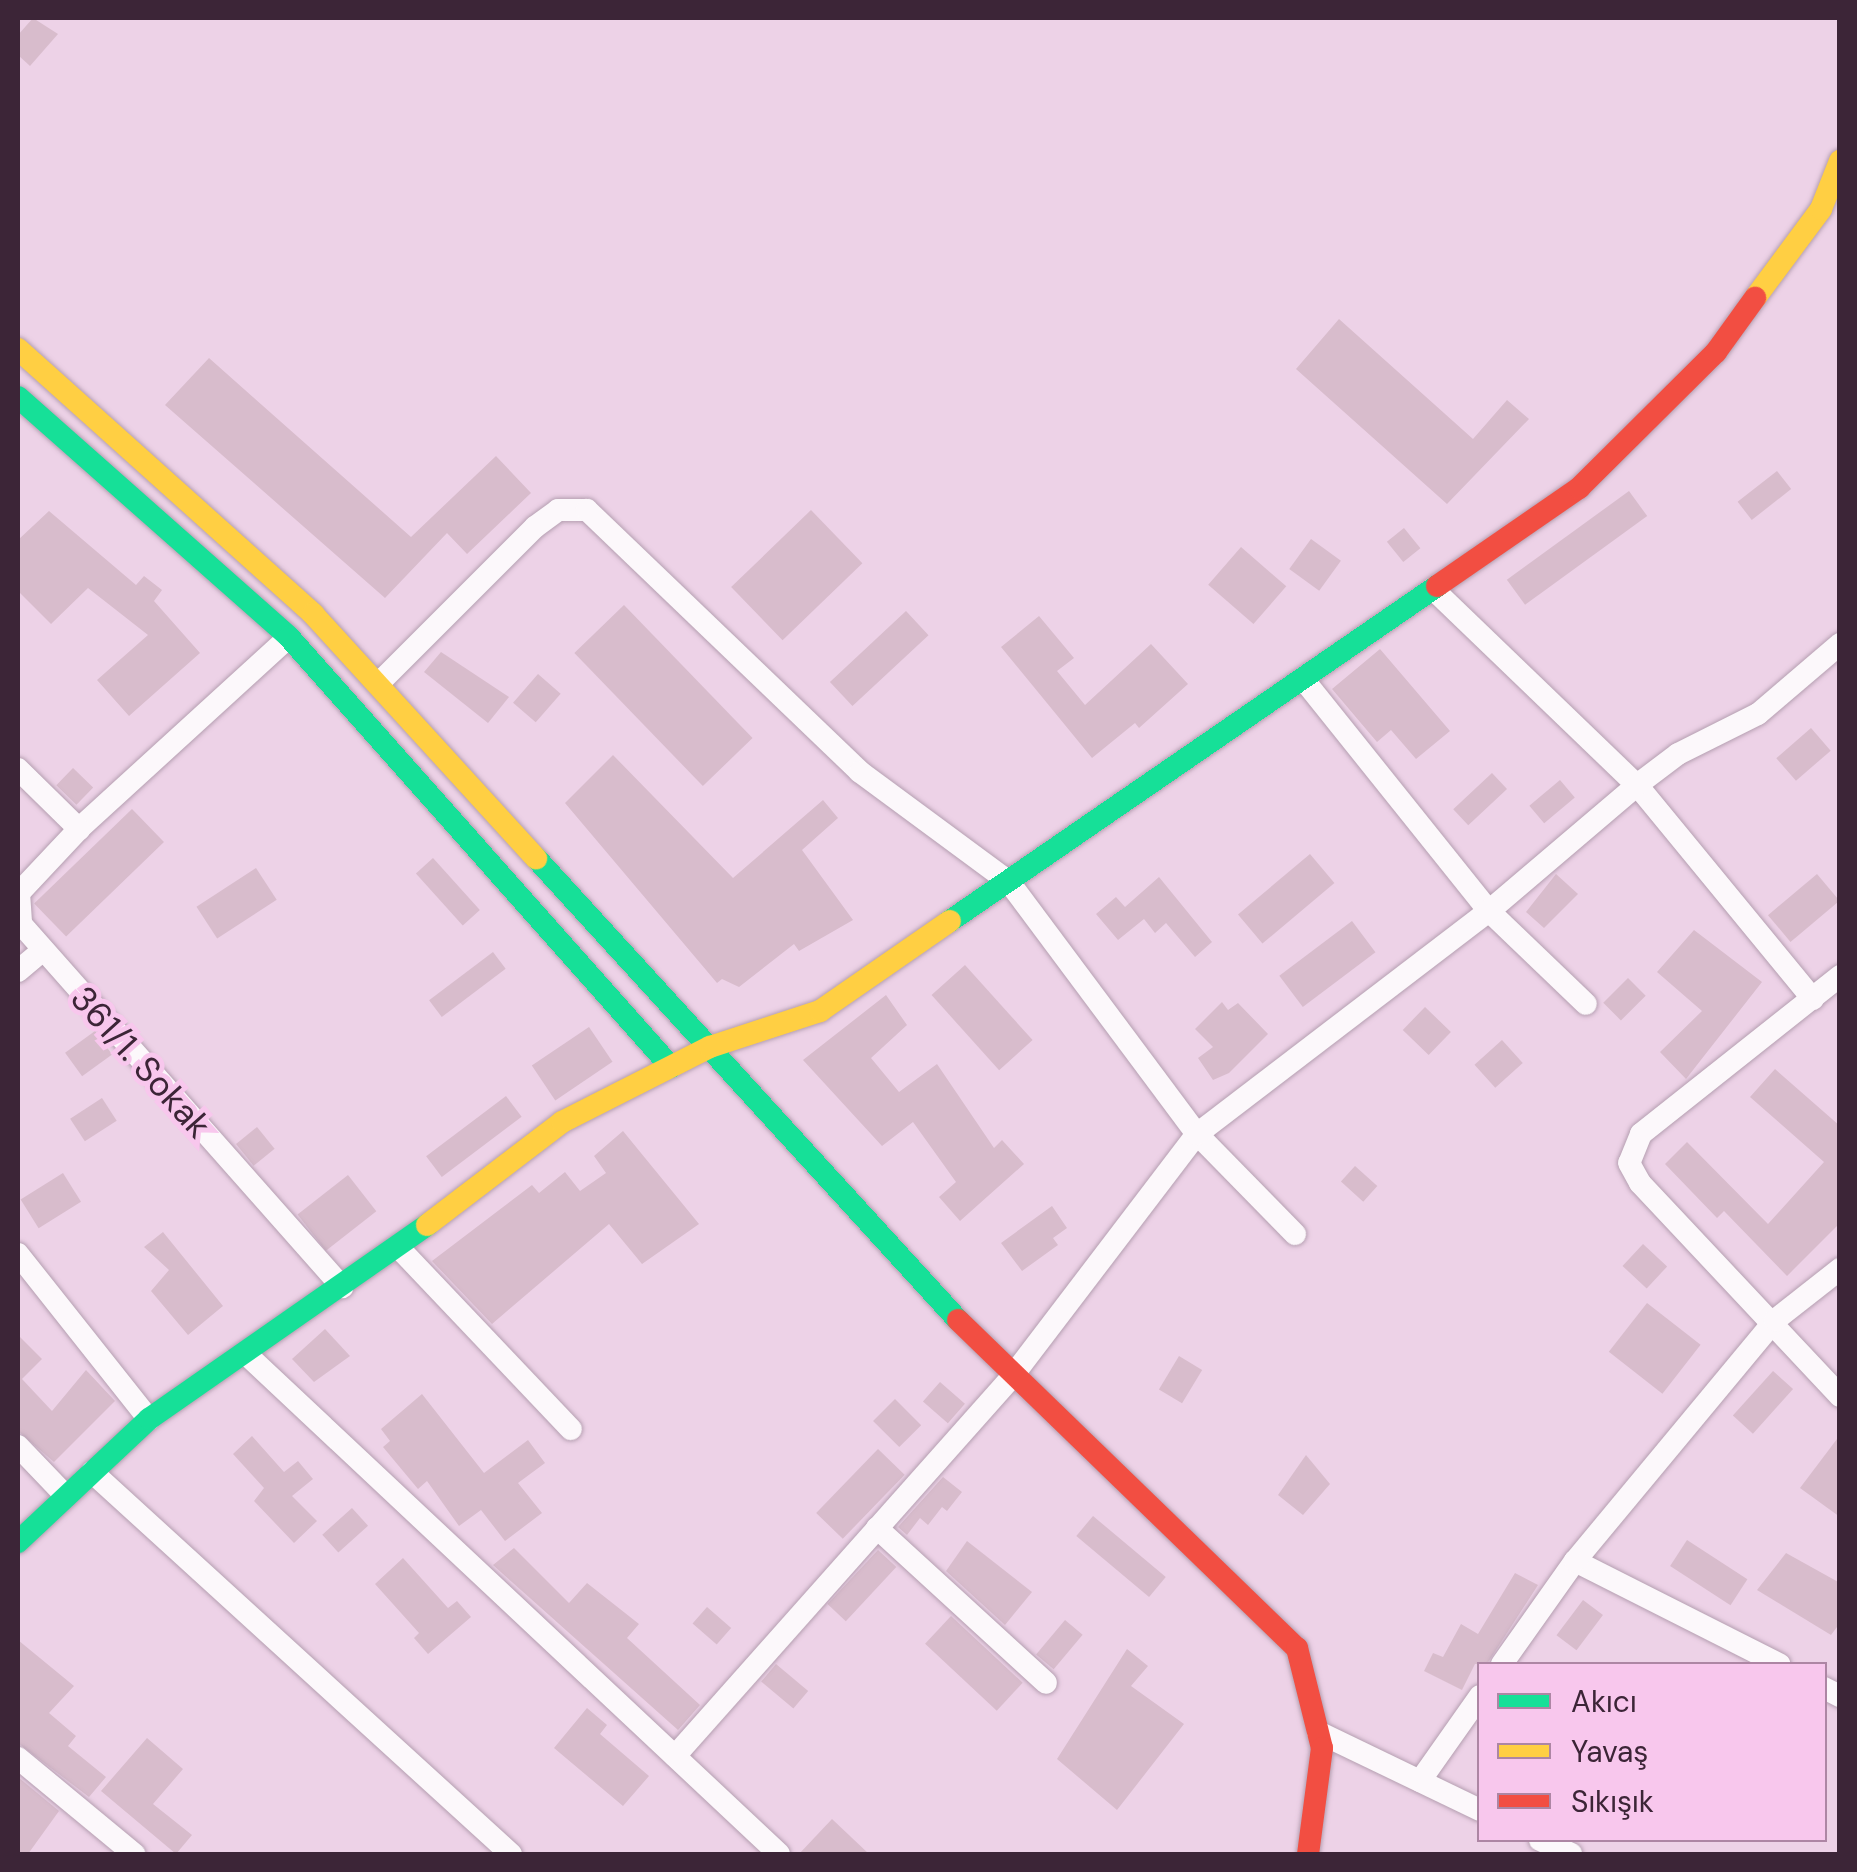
<!DOCTYPE html>
<html>
<head>
<meta charset="utf-8">
<style>
	body { margin:0 }
	#map { position:relative; width:1857px; height:1872px; overflow:hidden; background:#edd2e7; font-family:"DM Sans",sans-serif }
	div>[style] { position:absolute }
	[style*='--x'] { left:calc(var(--x)*1px); top:calc(var(--y)*1px); width:calc(var(--w)*1px); rotate:calc(var(--a)*1deg) }
	.building>* { inset:0; background:#d8bccc; transform-origin:0 0 }
	.roads { filter:drop-shadow(0 0 2px #b59fb1) drop-shadow(0 0 2px #b59fb1) }
	.street>* { height:22px; margin:-11px; padding:0 11px; transform-origin:11px; border-radius:11px; background:#fcf8fb }
	.fast>* { height:22px; margin:-11px; padding:0 11px; transform-origin:11px; border-radius:11px; background:#16e098 }
	.slow>* { height:22px; margin:-11px; padding:0 11px; transform-origin:11px; border-radius:11px; background:#ffcf43 }
	.jam>* { height:22px; margin:-11px; padding:0 11px; transform-origin:11px; border-radius:11px; background:#f24e42 }
	span { translate:-50% -50%; white-space:nowrap; text-align:center; line-height:1.15; -webkit-text-stroke:10px #f8c7ed; paint-order:stroke }
	.street-label { font-size:35px; color:#3c2537 }
	.frame { position:absolute; inset:0; border:20px solid #3c2537; pointer-events:none }
	.legend { position:absolute; left:1477px; top:1662px; width:350px; height:180px; box-sizing:border-box; background:#f8c7ed; border:2px solid #ad86a4; margin:0; padding:12px 18px; list-style:none; font-size:30px; color:#3c2537 }
	.legend li { display:flex; align-items:center; gap:20px; height:50px }
	.legend b { width:50px; border:2px solid #ad86a4 }
</style>
</head>
<body>
<div id="map">
	<div class="building">
		<div style="clip-path:polygon(33px 18px,58px 34px,30px 66px,18px 55px,18px 35px)"></div>
		<div style="clip-path:polygon(1339px 319px,1473px 439px,1507px 400px,1529px 419px,1447px 504px,1296px 369px)"></div>
		<div style="clip-path:polygon(209px 358px,411px 537px,496px 456px,531px 493px,467px 554px,447px 533px,385px 598px,165px 405px)"></div>
		<div style="left:1777px;top:471px;width:23px;height:50px;rotate:52deg"></div>
		<div style="left:1629px;top:491px;width:31px;height:151px;rotate:54deg"></div>
		<div style="left:811px;top:510px;width:74px;height:111px;rotate:46deg"></div>
		<div style="clip-path:polygon(49px 511px,136px 585px,144px 576px,162px 590px,154px 601px,200px 653px,129px 716px,97px 680px,148px 635px,88px 588px,51px 624px,18px 591px,18px 540px)"></div>
		<div style="left:1404px;top:528px;width:26px;height:22px;rotate:51deg"></div>
		<div style="left:1311px;top:539px;width:37px;height:37px;rotate:36deg"></div>
		<div style="left:1241px;top:547px;width:60px;height:50px;rotate:41deg"></div>
		<div style="left:624px;top:605px;width:185px;height:69px;rotate:46deg"></div>
		<div style="left:906px;top:611px;width:33px;height:104px;rotate:47deg"></div>
		<div style="clip-path:polygon(1039px 616px,1074px 658px,1057px 671px,1085px 705px,1151px 644px,1188px 684px,1139px 728px,1135px 723px,1092px 758px,1001px 647px)"></div>
		<div style="clip-path:polygon(1380px 649px,1450px 731px,1416px 759px,1391px 730px,1377px 742px,1332px 689px)"></div>
		<div style="clip-path:polygon(441px 652px,509px 697px,488px 723px,424px 672px)"></div>
		<div style="left:538px;top:674px;width:30px;height:38px;rotate:41deg"></div>
		<div style="left:1811px;top:728px;width:30px;height:46px;rotate:49deg"></div>
		<div style="clip-path:polygon(613px 755px,733px 878px,823px 800px,838px 818px,802px 850px,853px 920px,799px 951px,794px 944px,739px 987px,722px 979px,717px 983px,565px 803px)"></div>
		<div style="left:73px;top:768px;width:28px;height:24px;rotate:44deg"></div>
		<div style="left:1492px;top:773px;width:22px;height:53px;rotate:47deg"></div>
		<div style="left:1560px;top:780px;width:23px;height:40px;rotate:50deg"></div>
		<div style="left:132px;top:809px;width:46px;height:136px;rotate:46deg"></div>
		<div style="left:1310px;top:854px;width:38px;height:94px;rotate:50deg"></div>
		<div style="left:433px;top:858px;width:70px;height:23px;rotate:48deg"></div>
		<div style="left:256px;top:868px;width:38px;height:71px;rotate:57deg"></div>
		<div style="clip-path:polygon(1556px 874px,1578px 894px,1544px 928px,1526px 912px)"></div>
		<div style="left:1817px;top:874px;width:35px;height:64px;rotate:50deg"></div>
		<div style="clip-path:polygon(1159px 877px,1212px 942px,1195px 957px,1166px 923px,1155px 933px,1144px 919px,1118px 940px,1096px 914px,1116px 897px,1125px 907px)"></div>
		<div style="left:1352px;top:921px;width:39px;height:91px;rotate:53deg"></div>
		<div style="clip-path:polygon(1694px 930px,1762px 982px,1686px 1079px,1660px 1052px,1702px 1011px,1657px 972px)"></div>
		<div style="left:493px;top:952px;width:21px;height:80px;rotate:53deg"></div>
		<div style="left:965px;top:965px;width:101px;height:45px;rotate:48deg"></div>
		<div style="left:1628px;top:978px;width:25px;height:35px;rotate:45deg"></div>
		<div style="clip-path:polygon(886px 995px,907px 1025px,871px 1058px,899px 1092px,937px 1064px,994px 1148px,1002px 1140px,1024px 1164px,960px 1221px,939px 1197px,956px 1182px,913px 1122px,882px 1146px,803px 1060px)"></div>
		<div style="clip-path:polygon(1222px 1002px,1228px 1010px,1238px 1003px,1268px 1034px,1229px 1073px,1213px 1080px,1198px 1058px,1213px 1047px,1195px 1029px)"></div>
		<div style="left:1425px;top:1007px;width:36px;height:32px;rotate:44deg"></div>
		<div style="left:589px;top:1027px;width:42px;height:69px;rotate:56deg"></div>
		<div style="left:95px;top:1031px;width:29px;height:37px;rotate:54deg"></div>
		<div style="left:1502px;top:1040px;width:31px;height:37px;rotate:48deg"></div>
		<div style="clip-path:polygon(1775px 1069px,1840px 1126px,1840px 1223px,1787px 1276px,1724px 1211px,1717px 1218px,1665px 1164px,1687px 1142px,1768px 1224px,1824px 1162px,1750px 1097px)"></div>
		<div style="left:506px;top:1096px;width:26px;height:100px;rotate:53deg"></div>
		<div style="left:102px;top:1098px;width:27px;height:38px;rotate:57deg"></div>
		<div style="left:257px;top:1127px;width:28px;height:27px;rotate:51deg"></div>
		<div style="clip-path:polygon(623px 1131px,699px 1224px,642px 1264px,609px 1224px,492px 1324px,432px 1261px,532px 1185px,539px 1193px,565px 1172px,580px 1191px,606px 1173px,594px 1156px)"></div>
		<div style="left:1355px;top:1166px;width:30px;height:21px;rotate:42deg"></div>
		<div style="left:63px;top:1173px;width:34px;height:50px;rotate:58deg"></div>
		<div style="left:348px;top:1175px;width:46px;height:64px;rotate:52deg"></div>
		<div style="clip-path:polygon(1052px 1206px,1067px 1228px,1053px 1238px,1058px 1245px,1022px 1271px,1001px 1243px)"></div>
		<div style="clip-path:polygon(163px 1232px,223px 1306px,188px 1335px,151px 1291px,169px 1270px,144px 1247px)"></div>
		<div style="left:1643px;top:1244px;width:33px;height:30px;rotate:43deg"></div>
		<div style="left:1647px;top:1303px;width:68px;height:62px;rotate:38deg"></div>
		<div style="clip-path:polygon(325px 1329px,350px 1356px,314px 1382px,292px 1359px)"></div>
		<div style="clip-path:polygon(18px 1335px,42px 1359px,22px 1379px,52px 1411px,86px 1370px,115px 1401px,54px 1462px,18px 1431px)"></div>
		<div style="left:1179px;top:1356px;width:27px;height:39px;rotate:31deg"></div>
		<div style="left:1773px;top:1371px;width:27px;height:60px;rotate:42deg"></div>
		<div style="left:940px;top:1382px;width:33px;height:26px;rotate:41deg"></div>
		<div style="clip-path:polygon(422px 1394px,484px 1473px,528px 1440px,545px 1463px,518px 1483px,542px 1513px,505px 1541px,481px 1510px,459px 1526px,427px 1481px,418px 1489px,383px 1447px,390px 1441px,381px 1429px)"></div>
		<div style="left:895px;top:1399px;width:37px;height:31px;rotate:45deg"></div>
		<div style="clip-path:polygon(1840px 1435px,1840px 1517px,1800px 1488px)"></div>
		<div style="clip-path:polygon(252px 1436px,284px 1472px,298px 1461px,313px 1479px,292px 1496px,317px 1521px,294px 1543px,254px 1501px,264px 1488px,233px 1454px)"></div>
		<div style="left:878px;top:1449px;width:37px;height:89px;rotate:44deg"></div>
		<div style="clip-path:polygon(1306px 1455px,1330px 1484px,1303px 1515px,1278px 1495px)"></div>
		<div style="clip-path:polygon(943px 1477px,962px 1492px,947px 1511px,942px 1507px,928px 1525px,920px 1518px,907px 1535px,898px 1527px)"></div>
		<div style="left:352px;top:1508px;width:24px;height:40px;rotate:48deg"></div>
		<div style="left:1093px;top:1516px;width:95px;height:26px;rotate:40deg"></div>
		<div style="left:1687px;top:1540px;width:72px;height:31px;rotate:33deg"></div>
		<div style="clip-path:polygon(967px 1541px,1032px 1592px,1005px 1625px,946px 1571px)"></div>
		<div style="clip-path:polygon(514px 1548px,569px 1603px,587px 1583px,639px 1624px,627px 1638px,700px 1705px,678px 1730px,493px 1565px)"></div>
		<div style="left:878px;top:1550px;width:25px;height:74px;rotate:43deg"></div>
		<div style="clip-path:polygon(1786px 1553px,1840px 1583px,1840px 1623px,1831px 1635px,1757px 1590px)"></div>
		<div style="clip-path:polygon(403px 1558px,448px 1608px,457px 1601px,471px 1617px,428px 1654px,414px 1638px,419px 1633px,375px 1584px)"></div>
		<div style="clip-path:polygon(1515px 1573px,1538px 1585px,1487px 1664px,1475px 1664px,1462px 1690px,1424px 1671px,1433px 1653px,1443px 1657px,1461px 1624px,1478px 1634px)"></div>
		<div style="left:1583px;top:1600px;width:25px;height:44px;rotate:37deg"></div>
		<div style="left:707px;top:1607px;width:32px;height:22px;rotate:41deg"></div>
		<div style="left:951px;top:1616px;width:98px;height:38px;rotate:43deg"></div>
		<div style="left:1065px;top:1620px;width:23px;height:45px;rotate:40deg"></div>
		<div style="clip-path:polygon(18px 1640px,74px 1686px,49px 1713px,76px 1736px,68px 1746px,106px 1777px,89px 1797px,18px 1743px)"></div>
		<div style="clip-path:polygon(1127px 1649px,1148px 1666px,1131px 1686px,1184px 1724px,1117px 1810px,1057px 1759px)"></div>
		<div style="left:776px;top:1664px;width:42px;height:23px;rotate:40deg"></div>
		<div style="clip-path:polygon(587px 1708px,607px 1725px,600px 1734px,649px 1776px,623px 1806px,554px 1748px)"></div>
		<div style="clip-path:polygon(147px 1738px,183px 1769px,153px 1804px,192px 1835px,176px 1854px,101px 1791px)"></div>
		<div style="clip-path:polygon(18px 1777px,59px 1811px,28px 1854px,18px 1854px)"></div>
		<div style="clip-path:polygon(832px 1819px,869px 1854px,799px 1854px)"></div>
	</div>
	<div class="roads">
		<div class="street">
			<div style="--x:1433;--y:589;--w:283;--a:43.9"></div>
			<div style="--x:1637;--y:785;--w:277;--a:50.6"></div>
			<div style="--x:289;--y:637;--w:285;--a:137.6"></div>
			<div style="--x:79;--y:829;--w:88;--a:133.2"></div>
			<div style="--x:19;--y:893;--w:31;--a:86"></div>
			<div style="--x:21;--y:924;--w:485;--a:48.5"></div>
			<div style="--x:1303;--y:679;--w:297;--a:51.3"></div>
			<div style="--x:1489;--y:911;--w:134;--a:43.8"></div>
			<div style="--x:378;--y:684;--w:222;--a:-45"></div>
			<div style="--x:535;--y:527;--w:29;--a:-36"></div>
			<div style="--x:558;--y:510;--w:29;--a:0"></div>
			<div style="--x:587;--y:510;--w:378;--a:43.8"></div>
			<div style="--x:860;--y:772;--w:185;--a:36.4"></div>
			<div style="--x:1009;--y:882;--w:314;--a:53.3"></div>
			<div style="--x:1197;--y:1134;--w:140;--a:45.6"></div>
			<div style="--x:18;--y:769;--w:86;--a:44.5"></div>
			<div style="--x:18;--y:971;--w:31;--a:-40"></div>
			<div style="--x:1840;--y:976;--w:254;--a:141.6"></div>
			<div style="--x:1641;--y:1134;--w:31;--a:112"></div>
			<div style="--x:1629;--y:1163;--w:23;--a:61"></div>
			<div style="--x:1640;--y:1183;--w:292;--a:46.8"></div>
			<div style="--x:398;--y:1247;--w:251;--a:46.5"></div>
			<div style="--x:18;--y:1254;--w:211;--a:51.6"></div>
			<div style="--x:245;--y:1353;--w:732;--a:43.17"></div>
			<div style="--x:18;--y:1446;--w:69;--a:46.2"></div>
			<div style="--x:92;--y:1472;--w:567;--a:42.36"></div>
			<div style="--x:877;--y:1528;--w:229;--a:42.5"></div>
			<div style="--x:1575;--y:1561;--w:229;--a:26.8"></div>
			<div style="--x:1502;--y:1664;--w:126;--a:-54.7"></div>
			<div style="--x:1575;--y:1561;--w:313;--a:-50.3"></div>
			<div style="--x:1775;--y:1320;--w:83;--a:-38.1"></div>
			<div style="--x:1824;--y:1688;--w:18;--a:27"></div>
			<div style="--x:1318;--y:1732;--w:180;--a:25.7"></div>
			<div style="--x:675;--y:1756;--w:506;--a:-48.37"></div>
			<div style="--x:1011;--y:1378;--w:307;--a:-52.7"></div>
			<div style="--x:1197;--y:1134;--w:367;--a:-37.4"></div>
			<div style="--x:1489;--y:911;--w:194;--a:-40.4"></div>
			<div style="--x:1637;--y:785;--w:51;--a:-37.1"></div>
			<div style="--x:1678;--y:754;--w:89;--a:-26.6"></div>
			<div style="--x:1758;--y:714;--w:108;--a:-40.5"></div>
			<div style="--x:18;--y:1758;--w:151;--a:39.6"></div>
			<div style="--x:1420;--y:1781;--w:104;--a:-54.8"></div>
			<div style="--x:1540;--y:1840;--w:34;--a:24"></div>
		</div>
		<div class="fast">
			<div style="--x:18;--y:397;--w:362;--a:41.5"></div>
			<div style="--x:289;--y:637;--w:575;--a:48.38"></div>
			<div style="--x:536;--y:858;--w:626;--a:47.59"></div>
			<div style="--x:950;--y:921;--w:591;--a:-34.52"></div>
			<div style="--x:18;--y:1542;--w:180;--a:-43.2"></div>
			<div style="--x:149;--y:1419;--w:339;--a:-34.9"></div>
		</div>
		<div class="slow">
			<div style="--x:1755;--y:298;--w:111;--a:-53.4"></div>
			<div style="--x:1821;--y:209;--w:52;--a:-68.4"></div>
			<div style="--x:18;--y:349;--w:397;--a:41.9"></div>
			<div style="--x:313;--y:614;--w:331;--a:47.6"></div>
			<div style="--x:427;--y:1225;--w:170;--a:-37.3"></div>
			<div style="--x:562;--y:1122;--w:166;--a:-26.9"></div>
			<div style="--x:710;--y:1047;--w:116;--a:-18.1"></div>
			<div style="--x:820;--y:1011;--w:158;--a:-34.7"></div>
		</div>
		<div class="jam">
			<div style="--x:1437;--y:586;--w:173;--a:-34.6"></div>
			<div style="--x:1579;--y:488;--w:193;--a:-44.8"></div>
			<div style="--x:1716;--y:352;--w:67;--a:-54.2"></div>
			<div style="--x:958;--y:1320;--w:472;--a:44.1"></div>
			<div style="--x:1297;--y:1648;--w:103;--a:76"></div>
			<div style="--x:1322;--y:1748;--w:107;--a:97.5"></div>
		</div>
	</div>
	<div class="street-label">
		<span style="left:141px;top:1062px;rotate:48deg">361/1. Sokak</span>
	</div>
	<div class="frame"></div>
	<ul class="legend">
	<li><b style="height:12px;background:#16e098"></b>Akıcı</li>
	<li><b style="height:12px;background:#ffcf43"></b>Yavaş</li>
	<li><b style="height:12px;background:#f24e42"></b>Sıkışık</li>
	</ul>
</div>
</body>
</html>
